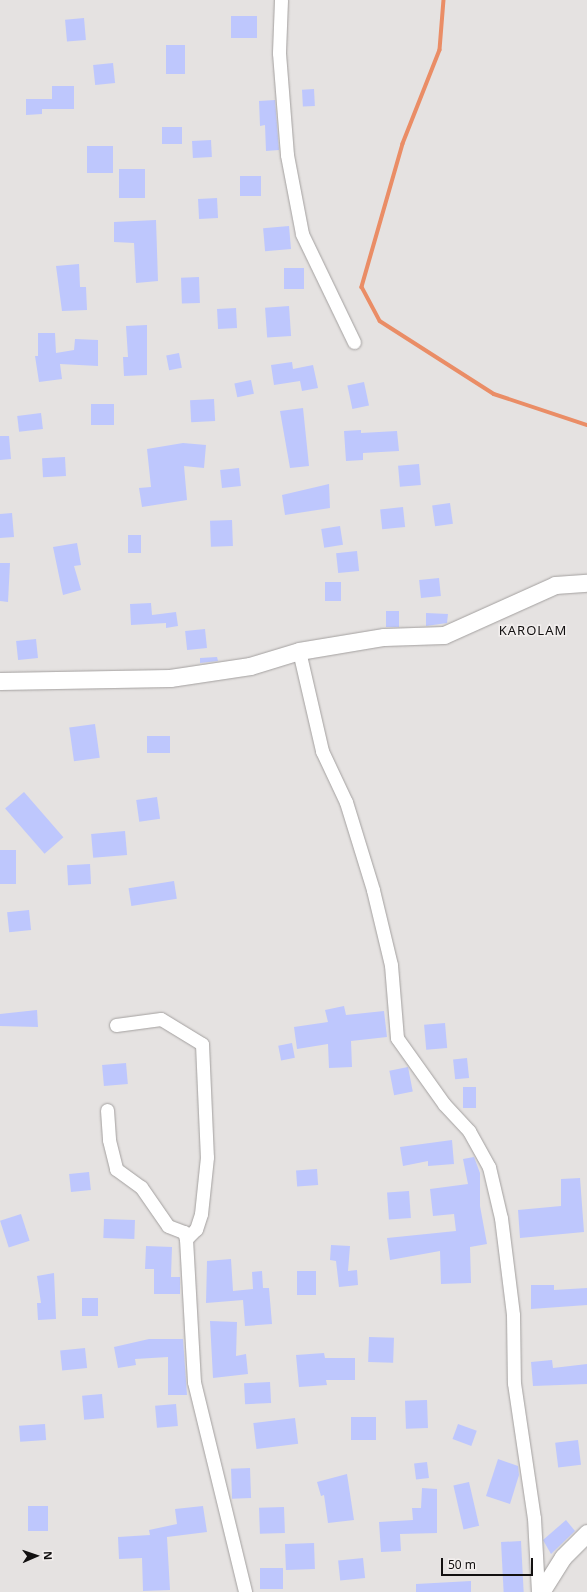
<!DOCTYPE html>
<html>
<head>
<meta charset="utf-8">
<style>
	body { margin:0 }
	#map { position:relative; width:587px; height:1592px; overflow:hidden; background:#e5e2e1; font-family:"Noto Sans",sans-serif }
	div>[style] { position:absolute }
	[style*='--x'] { left:calc(var(--x)*1px); top:calc(var(--y)*1px); width:calc(var(--w)*1px); rotate:calc(var(--a)*1deg) }
	.stream>* { height:3.5px; margin:-1.75px; padding:0 1.75px; transform-origin:1.75px; border-radius:1.75px; background:#ea8d66 }
	.building>* { inset:0; background:#bec7fd; transform-origin:0 0 }
	.roads { filter:drop-shadow(0 0 1px #a3a09f) drop-shadow(0 0 1px #a3a09f) }
	.minor>* { height:13px; margin:-6.5px; padding:0 6.5px; transform-origin:6.5px; border-radius:6.5px; background:#fff }
	.major>* { height:17px; margin:-8.5px; padding:0 8.5px; transform-origin:8.5px; border-radius:8.5px; background:#fff }
	span { translate:-50% -50%; white-space:nowrap; text-align:center; line-height:1.15; -webkit-text-stroke:3px #f3efee; paint-order:stroke }
	.quarter-label { font-size:13px; color:#121010; letter-spacing:1px }
	.north { position:absolute; left:16px; top:1536px; width:40px; height:40px; -webkit-text-stroke:3px #f3efee; paint-order:stroke; rotate:88deg; font-size:11px; font-weight:700; line-height:16px; text-align:center; color:#121010 }
	.north::after { content:''; display:block; margin:auto; width:14px; height:18px; background:#121010; clip-path:polygon(50% 0,100% 100%,50% 72%,0 100%) }
	.scale { position:absolute; left:441px; top:1558px; width:92px; height:18px; box-sizing:border-box; border:2px solid #121010; border-top:0; padding-left:5px; font-size:12px; line-height:14px; white-space:nowrap; color:#121010; -webkit-text-stroke:3px #f3efee; paint-order:stroke }
</style>
</head>
<body>
<div id="map">
	<div class="stream">
		<div style="--x:444;--y:0;--w:50;--a:94.6"></div>
		<div style="--x:440;--y:50;--w:101;--a:111.5"></div>
		<div style="--x:403;--y:144;--w:149;--a:106"></div>
		<div style="--x:362;--y:287;--w:38;--a:62"></div>
		<div style="--x:380;--y:321;--w:135;--a:32.6"></div>
		<div style="--x:494;--y:394;--w:98;--a:18.4"></div>
	</div>
	<div class="building">
		<div style="left:231px;top:16px;width:26px;height:22px"></div>
		<div style="left:84px;top:18px;width:22px;height:19px;rotate:85deg"></div>
		<div style="left:166px;top:45px;width:19px;height:29px"></div>
		<div style="left:113px;top:63px;width:20px;height:20px;rotate:84deg"></div>
		<div style="clip-path:polygon(52px 86px,74px 86px,74px 109px,42px 109px,42px 114px,26px 115px,26px 99px,52px 99px)"></div>
		<div style="left:314px;top:89px;width:17px;height:12px;rotate:87deg"></div>
		<div style="clip-path:polygon(275px 100px,279px 150px,266px 151px,265px 125px,260px 126px,259px 101px)"></div>
		<div style="left:182px;top:127px;width:17px;height:20px;rotate:90deg"></div>
		<div style="left:211px;top:140px;width:17px;height:19px;rotate:87deg"></div>
		<div style="left:113px;top:146px;width:27px;height:26px;rotate:90deg"></div>
		<div style="left:119px;top:169px;width:26px;height:29px"></div>
		<div style="left:240px;top:176px;width:21px;height:20px"></div>
		<div style="left:217px;top:198px;width:20px;height:19px;rotate:87deg"></div>
		<div style="clip-path:polygon(156px 220px,158px 281px,136px 283px,134px 243px,114px 242px,114px 222px)"></div>
		<div style="left:289px;top:226px;width:23px;height:26px;rotate:85deg"></div>
		<div style="clip-path:polygon(79px 264px,80px 287px,86px 287px,87px 310px,62px 311px,56px 266px)"></div>
		<div style="left:284px;top:268px;width:20px;height:21px"></div>
		<div style="left:199px;top:277px;width:26px;height:18px;rotate:88deg"></div>
		<div style="left:289px;top:306px;width:30px;height:24px;rotate:86deg"></div>
		<div style="left:236px;top:308px;width:20px;height:19px;rotate:87deg"></div>
		<div style="clip-path:polygon(147px 325px,147px 375px,124px 376px,123px 357px,128px 357px,126px 326px)"></div>
		<div style="clip-path:polygon(38px 333px,55px 333px,56px 353px,74px 350px,75px 339px,98px 340px,98px 366px,60px 364px,62px 379px,39px 382px,35px 356px,38px 356px)"></div>
		<div style="left:179px;top:353px;width:15px;height:13px;rotate:79deg"></div>
		<div style="clip-path:polygon(292px 362px,293px 369px,313px 365px,318px 388px,302px 391px,300px 381px,274px 385px,271px 365px)"></div>
		<div style="left:251px;top:380px;width:14px;height:17px;rotate:78deg"></div>
		<div style="left:364px;top:382px;width:24px;height:17px;rotate:78deg"></div>
		<div style="left:214px;top:399px;width:22px;height:24px;rotate:87deg"></div>
		<div style="left:91px;top:404px;width:23px;height:21px"></div>
		<div style="clip-path:polygon(303px 408px,309px 466px,290px 468px,280px 411px)"></div>
		<div style="left:41px;top:413px;width:16px;height:24px;rotate:83deg"></div>
		<div style="clip-path:polygon(361px 430px,361px 433px,397px 431px,399px 451px,363px 453px,363px 460px,346px 461px,344px 431px)"></div>
		<div style="clip-path:polygon(0 436px,9px 436px,11px 459px,0 460px)"></div>
		<div style="clip-path:polygon(183px 443px,206px 445px,204px 468px,184px 466px,187px 500px,142px 507px,139px 488px,151px 487px,147px 449px)"></div>
		<div style="left:65px;top:457px;width:19px;height:23px;rotate:87deg"></div>
		<div style="left:419px;top:464px;width:21px;height:21px;rotate:85deg"></div>
		<div style="left:239px;top:468px;width:18px;height:19px;rotate:84deg"></div>
		<div style="clip-path:polygon(329px 484px,330px 508px,285px 515px,282px 495px)"></div>
		<div style="left:450px;top:503px;width:21px;height:18px;rotate:82deg"></div>
		<div style="left:403px;top:507px;width:20px;height:23px;rotate:84deg"></div>
		<div style="clip-path:polygon(12px 513px,14px 537px,0 538px,0 514px)"></div>
		<div style="left:232px;top:520px;width:26px;height:22px;rotate:88deg"></div>
		<div style="left:340px;top:526px;width:19px;height:19px;rotate:81deg"></div>
		<div style="left:128px;top:535px;width:13px;height:18px"></div>
		<div style="clip-path:polygon(77px 543px,81px 565px,74px 566px,81px 590px,63px 595px,53px 547px)"></div>
		<div style="left:357px;top:551px;width:20px;height:21px;rotate:84deg"></div>
		<div style="clip-path:polygon(0 563px,10px 563px,8px 602px,0 601px)"></div>
		<div style="left:439px;top:578px;width:18px;height:20px;rotate:84deg"></div>
		<div style="left:325px;top:582px;width:16px;height:19px"></div>
		<div style="clip-path:polygon(151px 603px,152px 615px,176px 612px,178px 626px,166px 628px,166px 623px,131px 625px,130px 604px)"></div>
		<div style="left:386px;top:611px;width:13px;height:16px"></div>
		<div style="clip-path:polygon(426px 613px,448px 614px,447px 623px,426px 626px)"></div>
		<div style="left:205px;top:629px;width:19px;height:20px;rotate:84deg"></div>
		<div style="left:36px;top:639px;width:19px;height:20px;rotate:84deg"></div>
		<div style="clip-path:polygon(217px 657px,218px 661px,200px 663px,200px 658px)"></div>
		<div style="left:95px;top:724px;width:34px;height:26px;rotate:82deg"></div>
		<div style="left:147px;top:736px;width:23px;height:17px"></div>
		<div style="left:24px;top:792px;width:60px;height:25px;rotate:49deg"></div>
		<div style="left:157px;top:797px;width:22px;height:21px;rotate:82deg"></div>
		<div style="left:125px;top:831px;width:24px;height:34px;rotate:85deg"></div>
		<div style="left:0;top:850px;width:16px;height:34px"></div>
		<div style="left:90px;top:864px;width:20px;height:23px;rotate:87deg"></div>
		<div style="left:174px;top:881px;width:18px;height:46px;rotate:81deg"></div>
		<div style="left:29px;top:910px;width:20px;height:22px;rotate:84deg"></div>
		<div style="clip-path:polygon(344px 1006px,346px 1015px,384px 1011px,387px 1037px,351px 1041px,352px 1067px,329px 1068px,328px 1044px,297px 1049px,294px 1027px,328px 1022px,325px 1010px)"></div>
		<div style="clip-path:polygon(37px 1010px,38px 1027px,0 1026px,0 1014px)"></div>
		<div style="left:445px;top:1023px;width:25px;height:21px;rotate:85deg"></div>
		<div style="left:292px;top:1043px;width:15px;height:14px;rotate:79deg"></div>
		<div style="left:467px;top:1058px;width:20px;height:14px;rotate:84deg"></div>
		<div style="left:126px;top:1063px;width:21px;height:24px;rotate:85deg"></div>
		<div style="left:408px;top:1067px;width:25px;height:19px;rotate:79deg"></div>
		<div style="left:463px;top:1087px;width:13px;height:21px"></div>
		<div style="clip-path:polygon(452px 1140px,454px 1164px,428px 1166px,428px 1161px,403px 1166px,400px 1147px)"></div>
		<div style="clip-path:polygon(474px 1157px,480px 1173px,480px 1206px,487px 1244px,470px 1247px,471px 1283px,441px 1284px,440px 1251px,390px 1260px,387px 1238px,456px 1231px,454px 1214px,433px 1216px,430px 1189px,468px 1184px,463px 1159px)"></div>
		<div style="left:317px;top:1169px;width:16px;height:21px;rotate:86deg"></div>
		<div style="left:89px;top:1172px;width:18px;height:20px;rotate:84deg"></div>
		<div style="clip-path:polygon(580px 1178px,584px 1232px,520px 1238px,518px 1210px,561px 1206px,561px 1179px)"></div>
		<div style="left:409px;top:1191px;width:27px;height:22px;rotate:86deg"></div>
		<div style="left:21px;top:1214px;width:28px;height:22px;rotate:72deg"></div>
		<div style="left:104px;top:1219px;width:31px;height:19px;rotate:2deg"></div>
		<div style="clip-path:polygon(331px 1245px,350px 1246px,348px 1271px,357px 1270px,358px 1285px,339px 1287px,336px 1261px,330px 1260px)"></div>
		<div style="clip-path:polygon(146px 1246px,172px 1247px,171px 1277px,180px 1277px,180px 1294px,154px 1294px,154px 1269px,145px 1269px)"></div>
		<div style="clip-path:polygon(231px 1259px,233px 1291px,253px 1289px,252px 1272px,262px 1271px,263px 1288px,269px 1288px,272px 1324px,245px 1326px,243px 1300px,206px 1303px,207px 1261px)"></div>
		<div style="left:297px;top:1271px;width:19px;height:24px"></div>
		<div style="clip-path:polygon(54px 1273px,56px 1319px,38px 1320px,37px 1303px,41px 1303px,37px 1276px)"></div>
		<div style="clip-path:polygon(531px 1285px,554px 1285px,554px 1290px,587px 1288px,587px 1305px,531px 1309px)"></div>
		<div style="left:98px;top:1298px;width:18px;height:16px;rotate:90deg"></div>
		<div style="clip-path:polygon(210px 1321px,237px 1322px,236px 1356px,246px 1354px,248px 1374px,213px 1378px)"></div>
		<div style="left:369px;top:1337px;width:25px;height:25px;rotate:2deg"></div>
		<div style="clip-path:polygon(149px 1339px,183px 1339px,187px 1395px,168px 1395px,168px 1357px,135px 1359px,136px 1365px,118px 1368px,114px 1347px)"></div>
		<div style="left:85px;top:1348px;width:20px;height:25px;rotate:84deg"></div>
		<div style="clip-path:polygon(324px 1353px,325px 1358px,355px 1358px,355px 1380px,326px 1380px,327px 1385px,299px 1387px,296px 1355px)"></div>
		<div style="clip-path:polygon(552px 1360px,553px 1368px,587px 1364px,587px 1384px,533px 1386px,531px 1362px)"></div>
		<div style="left:270px;top:1382px;width:21px;height:26px;rotate:87deg"></div>
		<div style="left:102px;top:1394px;width:24px;height:20px;rotate:85deg"></div>
		<div style="left:427px;top:1400px;width:28px;height:22px;rotate:88deg"></div>
		<div style="left:176px;top:1404px;width:22px;height:21px;rotate:85deg"></div>
		<div style="left:351px;top:1417px;width:25px;height:23px"></div>
		<div style="left:295px;top:1418px;width:26px;height:42px;rotate:83deg"></div>
		<div style="left:45px;top:1424px;width:16px;height:26px;rotate:86deg"></div>
		<div style="left:458px;top:1424px;width:20px;height:16px;rotate:20deg"></div>
		<div style="left:578px;top:1440px;width:25px;height:23px;rotate:83deg"></div>
		<div style="clip-path:polygon(498px 1459px,518px 1466px,519px 1475px,510px 1504px,486px 1496px)"></div>
		<div style="left:427px;top:1462px;width:16px;height:13px;rotate:83deg"></div>
		<div style="left:250px;top:1468px;width:30px;height:19px;rotate:88deg"></div>
		<div style="clip-path:polygon(347px 1474px,354px 1520px,328px 1523px,324px 1495px,321px 1496px,317px 1482px)"></div>
		<div style="left:469px;top:1482px;width:45px;height:16px;rotate:77deg"></div>
		<div style="clip-path:polygon(422px 1488px,437px 1489px,437px 1533px,400px 1534px,401px 1551px,381px 1552px,379px 1522px,413px 1520px,412px 1508px,421px 1508px)"></div>
		<div style="left:28px;top:1506px;width:20px;height:25px"></div>
		<div style="clip-path:polygon(203px 1506px,207px 1532px,167px 1537px,170px 1590px,143px 1591px,142px 1558px,119px 1559px,118px 1537px,150px 1535px,149px 1530px,177px 1524px,175px 1509px)"></div>
		<div style="left:284px;top:1507px;width:26px;height:25px;rotate:88deg"></div>
		<div style="clip-path:polygon(566px 1520px,575px 1531px,551px 1554px,543px 1540px)"></div>
		<div style="left:521px;top:1541px;width:51px;height:20px;rotate:87deg"></div>
		<div style="left:314px;top:1543px;width:26px;height:29px;rotate:88deg"></div>
		<div style="left:363px;top:1558px;width:20px;height:25px;rotate:84deg"></div>
		<div style="left:260px;top:1568px;width:23px;height:21px"></div>
		<div style="clip-path:polygon(471px 1581px,471px 1592px,416px 1592px,416px 1584px)"></div>
	</div>
	<div class="roads">
		<div class="minor">
			<div style="--x:281;--y:0;--w:53;--a:92.2"></div>
			<div style="--x:279;--y:53;--w:102;--a:85.5"></div>
			<div style="--x:287;--y:155;--w:80;--a:79.2"></div>
			<div style="--x:302;--y:234;--w:120;--a:64.3"></div>
			<div style="--x:299;--y:651;--w:103;--a:77"></div>
			<div style="--x:322;--y:751;--w:56;--a:64.8"></div>
			<div style="--x:346;--y:802;--w:92;--a:72.9"></div>
			<div style="--x:373;--y:890;--w:77;--a:76.5"></div>
			<div style="--x:391;--y:965;--w:73;--a:85.3"></div>
			<div style="--x:397;--y:1038;--w:81;--a:54.5"></div>
			<div style="--x:444;--y:1104;--w:37;--a:47"></div>
			<div style="--x:469;--y:1131;--w:41;--a:60.9"></div>
			<div style="--x:489;--y:1167;--w:52;--a:76.8"></div>
			<div style="--x:501;--y:1218;--w:98;--a:82.9"></div>
			<div style="--x:513;--y:1315;--w:68;--a:89.2"></div>
			<div style="--x:514;--y:1383;--w:136;--a:81.6"></div>
			<div style="--x:534;--y:1518;--w:74;--a:86.9"></div>
			<div style="--x:116;--y:1025;--w:45;--a:-7.6"></div>
			<div style="--x:161;--y:1019;--w:48;--a:31.4"></div>
			<div style="--x:202;--y:1044;--w:113;--a:87.5"></div>
			<div style="--x:207;--y:1157;--w:57;--a:96"></div>
			<div style="--x:201;--y:1214;--w:16;--a:108"></div>
			<div style="--x:196;--y:1229;--w:14;--a:135"></div>
			<div style="--x:107;--y:1110;--w:30;--a:86"></div>
			<div style="--x:109;--y:1140;--w:30;--a:76"></div>
			<div style="--x:116;--y:1169;--w:31;--a:36"></div>
			<div style="--x:141;--y:1187;--w:47;--a:55.3"></div>
			<div style="--x:168;--y:1226;--w:17;--a:21"></div>
			<div style="--x:184;--y:1232;--w:7;--a:74"></div>
			<div style="--x:186;--y:1239;--w:143;--a:86.8"></div>
			<div style="--x:194;--y:1382;--w:216;--a:76.3"></div>
		</div>
		<div class="major">
			<div style="--x:0;--y:681;--w:170;--a:-1"></div>
			<div style="--x:170;--y:678;--w:81;--a:-8.5"></div>
			<div style="--x:250;--y:666;--w:51;--a:-17"></div>
			<div style="--x:299;--y:651;--w:86;--a:-9.4"></div>
			<div style="--x:384;--y:637;--w:60;--a:-1.9"></div>
			<div style="--x:444;--y:635;--w:122;--a:-24.2"></div>
			<div style="--x:555;--y:585;--w:32;--a:-4"></div>
			<div style="--x:541;--y:1592;--w:41;--a:-57.8"></div>
			<div style="--x:563;--y:1557;--w:34;--a:-45"></div>
		</div>
	</div>
	<div class="quarter-label">
		<span style="left:533px;top:630px">KAROLAM</span>
	</div>
	<div class="north">N</div>
	<div class="scale">50 m</div>
</div>
</body>
</html>
